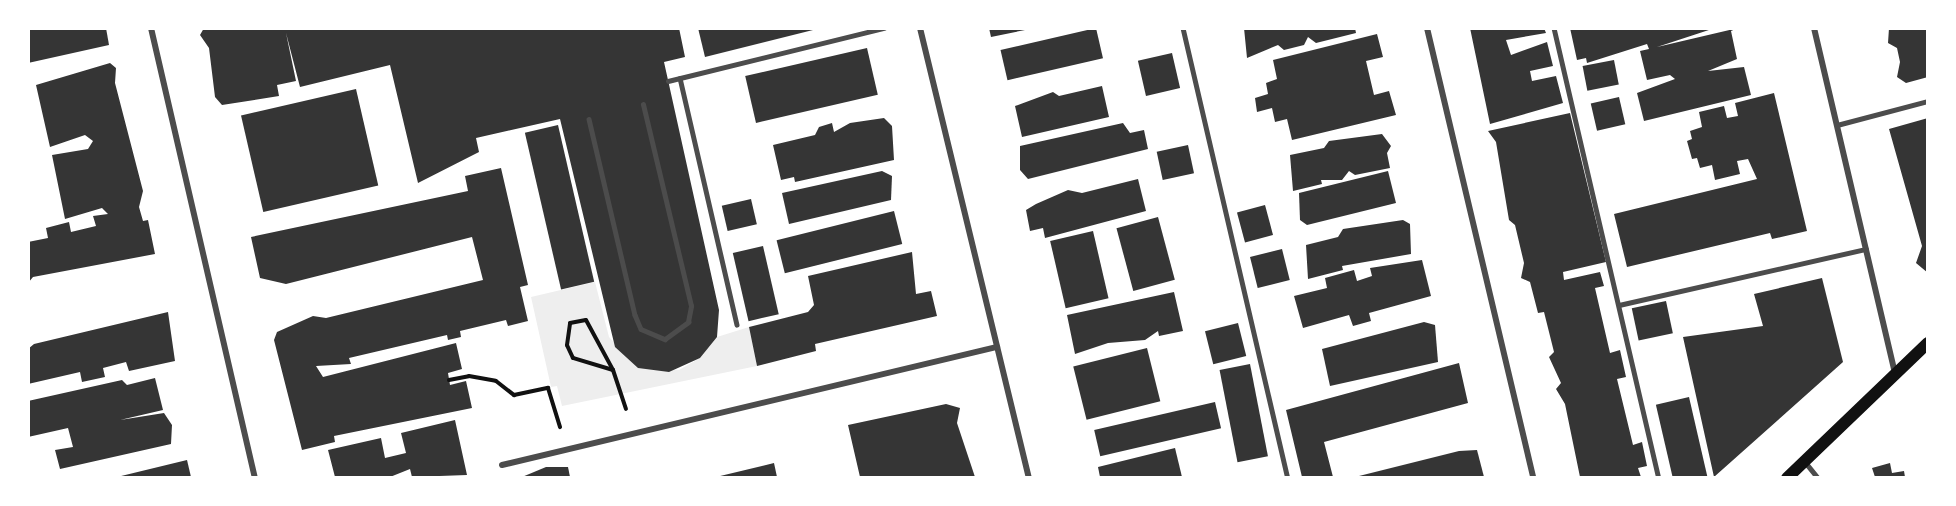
<!DOCTYPE html>
<html>
<head>
<meta charset="utf-8">
<style>
	body { margin:0 }
	#map { position:relative; width:1956px; height:506px; overflow:hidden; background:#fff; font-family:Figtree,sans-serif }
	div>[style] { position:absolute }
	[style*='--x'] { left:calc(var(--x)*1px); top:calc(var(--y)*1px); width:calc(var(--w)*1px); rotate:calc(var(--a)*1deg) }
	.green>* { inset:0; background:#eee }
	.building>* { inset:0; background:#353535; transform-origin:0 0 }
	.path>* { height:4px; margin:-2px; padding:0 2px; transform-origin:2px; border-radius:2px; background:#111 }
	.service>* { height:4.5px; margin:-2.25px; padding:0 2.25px; transform-origin:2.25px; border-radius:2.25px; background:#4c4c4c }
	.minor>* { height:6px; margin:-3px; padding:0 3px; transform-origin:3px; border-radius:3px; background:#4c4c4c }
	.secondary>* { height:12px; margin:-6px; padding:0 6px; transform-origin:6px; border-radius:6px; background:#111 }
	span { translate:-50% -50%; white-space:nowrap; text-align:center; line-height:1.15; -webkit-text-stroke:6px #fff; paint-order:stroke }
	.frame { position:absolute; inset:0; border:30px solid #fff; pointer-events:none }
</style>
</head>
<body>
<div id="map">
	<div class="green">
		<div style="clip-path:polygon(595px 282px,609px 337px,638px 368px,679px 370px,700px 358px,717px 337px,749px 327px,757px 366px,562px 406px,557px 386px,551px 387px,531px 297px)"></div>
	</div>
	<div class="building">
		<div style="clip-path:polygon(28px 28px,106px 28px,109px 45px,28px 63px)"></div>
		<div style="clip-path:polygon(204px 28px,679px 28px,685px 57px,664px 62px,719px 310px,717px 337px,700px 358px,669px 372px,638px 368px,615px 347px,560px 119px,476px 138px,479px 152px,418px 183px,390px 65px,300px 87px,286px 33px,296px 81px,277px 85px,279px 96px,222px 105px,215px 97px,209px 48px,200px 35px)"></div>
		<div style="clip-path:polygon(698px 28px,817px 28px,817px 29px,705px 57px)"></div>
		<div style="clip-path:polygon(989px 28px,1025px 28px,1025px 30px,991px 37px)"></div>
		<div style="left:1096px;top:28px;width:31px;height:98px;rotate:77deg"></div>
		<div style="clip-path:polygon(1244px 28px,1355px 28px,1356px 33px,1316px 43px,1308px 37px,1304px 45px,1284px 50px,1278px 45px,1247px 58px)"></div>
		<div style="clip-path:polygon(1470px 28px,1544px 28px,1546px 33px,1506px 40px,1511px 55px,1547px 42px,1553px 66px,1530px 71px,1532px 81px,1556px 76px,1563px 103px,1490px 124px)"></div>
		<div style="clip-path:polygon(1570px 28px,1715px 28px,1657px 47px,1738px 28px,1731px 31px,1737px 59px,1708px 71px,1744px 67px,1751px 95px,1644px 121px,1637px 93px,1675px 79px,1670px 75px,1647px 80px,1640px 51px,1649px 49px,1647px 44px,1587px 63px,1586px 58px,1577px 60px)"></div>
		<div style="clip-path:polygon(1889px 28px,1928px 28px,1928px 77px,1906px 83px,1897px 77px,1900px 62px,1897px 48px,1888px 43px)"></div>
		<div style="clip-path:polygon(1377px 34px,1383px 57px,1366px 61px,1374px 95px,1389px 91px,1396px 115px,1292px 140px,1287px 119px,1275px 122px,1272px 108px,1257px 112px,1255px 98px,1268px 94px,1266px 83px,1277px 79px,1273px 60px)"></div>
		<div style="left:867px;top:48px;width:48px;height:125px;rotate:77deg"></div>
		<div style="left:1172px;top:53px;width:36px;height:35px;rotate:77deg"></div>
		<div style="left:1614px;top:60px;width:25px;height:32px;rotate:79deg"></div>
		<div style="clip-path:polygon(110px 63px,116px 68px,115px 83px,143px 191px,139px 207px,143px 221px,148px 220px,155px 254px,33px 277px,28px 283px,28px 242px,48px 238px,46px 228px,69px 222px,71px 232px,96px 226px,93px 216px,108px 214px,102px 208px,65px 219px,52px 155px,88px 149px,93px 141px,85px 135px,50px 147px,36px 85px)"></div>
		<div style="clip-path:polygon(1102px 86px,1109px 117px,1022px 137px,1015px 106px,1053px 92px,1059px 96px)"></div>
		<div style="left:356px;top:89px;width:99px;height:118px;rotate:77deg"></div>
		<div style="clip-path:polygon(1774px 93px,1807px 231px,1772px 239px,1770px 233px,1627px 267px,1614px 214px,1757px 179px,1748px 159px,1737px 161px,1740px 174px,1715px 180px,1712px 165px,1700px 168px,1697px 158px,1692px 159px,1687px 141px,1692px 139px,1690px 131px,1702px 127px,1699px 112px,1724px 106px,1727px 118px,1738px 116px,1735px 103px)"></div>
		<div style="left:1619px;top:97px;width:28px;height:29px;rotate:77deg"></div>
		<div style="clip-path:polygon(1570px 113px,1606px 262px,1563px 272px,1564px 280px,1600px 272px,1604px 286px,1595px 288px,1610px 353px,1620px 350px,1626px 377px,1617px 379px,1633px 445px,1642px 442px,1647px 466px,1638px 468px,1641px 477px,1580px 477px,1565px 404px,1556px 389px,1561px 383px,1549px 357px,1554px 352px,1544px 312px,1538px 313px,1530px 282px,1521px 278px,1524px 263px,1515px 225px,1509px 220px,1496px 142px,1488px 131px)"></div>
		<div style="clip-path:polygon(884px 118px,892px 126px,894px 160px,795px 182px,794px 177px,781px 180px,773px 145px,815px 135px,819px 127px,832px 123px,834px 132px,850px 123px)"></div>
		<div style="clip-path:polygon(1928px 118px,1928px 273px,1916px 263px,1922px 246px,1889px 129px)"></div>
		<div style="clip-path:polygon(1123px 123px,1130px 133px,1144px 130px,1148px 149px,1028px 179px,1020px 170px,1020px 146px)"></div>
		<div style="left:558px;top:125px;width:161px;height:34px;rotate:77deg"></div>
		<div style="clip-path:polygon(1382px 134px,1391px 146px,1387px 153px,1390px 168px,1355px 175px,1349px 171px,1342px 180px,1321px 180px,1322px 184px,1293px 191px,1290px 155px,1324px 148px,1329px 141px)"></div>
		<div style="left:1188px;top:145px;width:29px;height:32px;rotate:78deg"></div>
		<div style="clip-path:polygon(501px 168px,528px 285px,520px 287px,528px 321px,508px 326px,506px 320px,460px 331px,461px 337px,448px 340px,447px 335px,349px 358px,351px 364px,316px 366px,323px 377px,456px 343px,462px 369px,448px 373px,450px 385px,466px 381px,472px 408px,334px 436px,335px 442px,302px 450px,274px 340px,277px 332px,313px 316px,326px 318px,483px 280px,472px 237px,286px 284px,260px 278px,251px 237px,468px 191px,465px 176px)"></div>
		<div style="clip-path:polygon(882px 171px,892px 176px,891px 200px,789px 224px,782px 193px)"></div>
		<div style="clip-path:polygon(1388px 171px,1396px 203px,1307px 225px,1300px 220px,1299px 193px)"></div>
		<div style="clip-path:polygon(1138px 179px,1146px 211px,1045px 238px,1043px 228px,1030px 231px,1026px 210px,1036px 204px,1068px 190px,1082px 193px)"></div>
		<div style="left:751px;top:199px;width:26px;height:30px;rotate:77deg"></div>
		<div style="left:1265px;top:205px;width:31px;height:29px;rotate:75deg"></div>
		<div style="left:894px;top:211px;width:34px;height:121px;rotate:76deg"></div>
		<div style="left:1158px;top:217px;width:65px;height:43px;rotate:75deg"></div>
		<div style="clip-path:polygon(1403px 220px,1410px 224px,1411px 254px,1342px 266px,1343px 270px,1308px 279px,1306px 245px,1338px 237px,1343px 229px)"></div>
		<div style="left:1093px;top:231px;width:69px;height:44px;rotate:77deg"></div>
		<div style="left:763px;top:246px;width:70px;height:31px;rotate:77deg"></div>
		<div style="left:1282px;top:249px;width:32px;height:33px;rotate:76deg"></div>
		<div style="clip-path:polygon(912px 252px,916px 294px,931px 291px,937px 316px,815px 344px,816px 351px,757px 366px,749px 327px,808px 312px,814px 305px,808px 276px)"></div>
		<div style="clip-path:polygon(1422px 260px,1431px 296px,1369px 313px,1371px 321px,1353px 326px,1349px 315px,1303px 328px,1294px 296px,1327px 288px,1325px 278px,1354px 270px,1357px 281px,1372px 276px,1370px 268px)"></div>
		<div style="clip-path:polygon(1822px 278px,1843px 362px,1714px 477px,1683px 337px,1763px 326px,1754px 294px)"></div>
		<div style="clip-path:polygon(1174px 292px,1183px 331px,1159px 336px,1158px 331px,1145px 340px,1108px 343px,1075px 354px,1067px 315px)"></div>
		<div style="left:1666px;top:301px;width:33px;height:35px;rotate:78deg"></div>
		<div style="clip-path:polygon(168px 312px,175px 361px,129px 371px,126px 362px,103px 368px,105px 377px,82px 382px,80px 372px,28px 384px,28px 349px,34px 344px)"></div>
		<div style="clip-path:polygon(1424px 322px,1435px 325px,1438px 362px,1330px 386px,1322px 349px)"></div>
		<div style="left:1238px;top:323px;width:34px;height:34px;rotate:76deg"></div>
		<div style="left:1147px;top:348px;width:55px;height:76px;rotate:76deg"></div>
		<div style="clip-path:polygon(1459px 363px,1468px 403px,1324px 442px,1333px 477px,1302px 477px,1286px 410px)"></div>
		<div style="left:1250px;top:364px;width:94px;height:31px;rotate:79deg"></div>
		<div style="clip-path:polygon(155px 378px,163px 410px,120px 420px,164px 413px,172px 425px,171px 444px,60px 469px,55px 450px,73px 447px,68px 428px,28px 437px,28px 401px,122px 380px,127px 385px)"></div>
		<div style="left:1689px;top:397px;width:82px;height:34px;rotate:77deg"></div>
		<div style="left:1215px;top:402px;width:27px;height:124px;rotate:77deg"></div>
		<div style="clip-path:polygon(946px 404px,960px 408px,957px 423px,975px 477px,860px 477px,848px 425px)"></div>
		<div style="clip-path:polygon(455px 420px,467px 475px,412px 477px,410px 469px,390px 477px,335px 477px,328px 450px,381px 438px,385px 458px,406px 453px,401px 433px)"></div>
		<div style="clip-path:polygon(1175px 448px,1182px 477px,1100px 477px,1098px 467px)"></div>
		<div style="clip-path:polygon(1477px 450px,1484px 477px,1355px 477px,1459px 451px)"></div>
		<div style="clip-path:polygon(187px 460px,191px 477px,117px 477px)"></div>
		<div style="clip-path:polygon(774px 463px,777px 477px,716px 477px)"></div>
		<div style="clip-path:polygon(1890px 463px,1892px 473px,1904px 471px,1905px 477px,1875px 477px,1872px 468px)"></div>
		<div style="clip-path:polygon(546px 467px,568px 467px,570px 477px,522px 477px)"></div>
	</div>
	<div class="path">
		<div style="--x:613;--y:370;--w:42;--a:-163.3"></div>
		<div style="--x:573;--y:358;--w:14;--a:-115"></div>
		<div style="--x:567;--y:345;--w:22;--a:-82"></div>
		<div style="--x:570;--y:323;--w:16;--a:-11"></div>
		<div style="--x:586;--y:320;--w:57;--a:61.6"></div>
		<div style="--x:613;--y:370;--w:41;--a:71.6"></div>
		<div style="--x:449;--y:380;--w:20;--a:-11"></div>
		<div style="--x:469;--y:376;--w:27;--a:10"></div>
		<div style="--x:496;--y:381;--w:23;--a:38"></div>
		<div style="--x:514;--y:395;--w:35;--a:-12"></div>
		<div style="--x:548;--y:388;--w:41;--a:72.9"></div>
	</div>
	<div class="service">
		<div style="--x:1183;--y:28;--w:462;--a:76.9"></div>
		<div style="--x:1554;--y:28;--w:462;--a:76.9"></div>
		<div style="--x:680;--y:78;--w:253;--a:77"></div>
		<div style="--x:668;--y:81;--w:222;--a:-13.8"></div>
		<div style="--x:589;--y:119;--w:201;--a:76.8"></div>
		<div style="--x:635;--y:315;--w:15;--a:67"></div>
		<div style="--x:641;--y:329;--w:26;--a:23"></div>
		<div style="--x:665;--y:339;--w:29;--a:-36"></div>
		<div style="--x:688;--y:322;--w:16;--a:-79"></div>
		<div style="--x:691;--y:306;--w:207;--a:-103.4"></div>
		<div style="--x:1837;--y:125;--w:94;--a:-14.8"></div>
		<div style="--x:1619;--y:305;--w:253;--a:-12.8"></div>
		<div style="--x:1806;--y:463;--w:19;--a:51"></div>
	</div>
	<div class="minor">
		<div style="--x:151;--y:28;--w:462;--a:77"></div>
		<div style="--x:920;--y:28;--w:463;--a:76.4"></div>
		<div style="--x:1427;--y:28;--w:462;--a:76.7"></div>
		<div style="--x:1814;--y:28;--w:354;--a:76.8"></div>
		<div style="--x:502;--y:465;--w:509;--a:-13.41"></div>
	</div>
	<div class="secondary">
		<div style="--x:1787;--y:478;--w:195;--a:-43.8"></div>
	</div>
	<div class="frame"></div>
</div>
</body>
</html>
